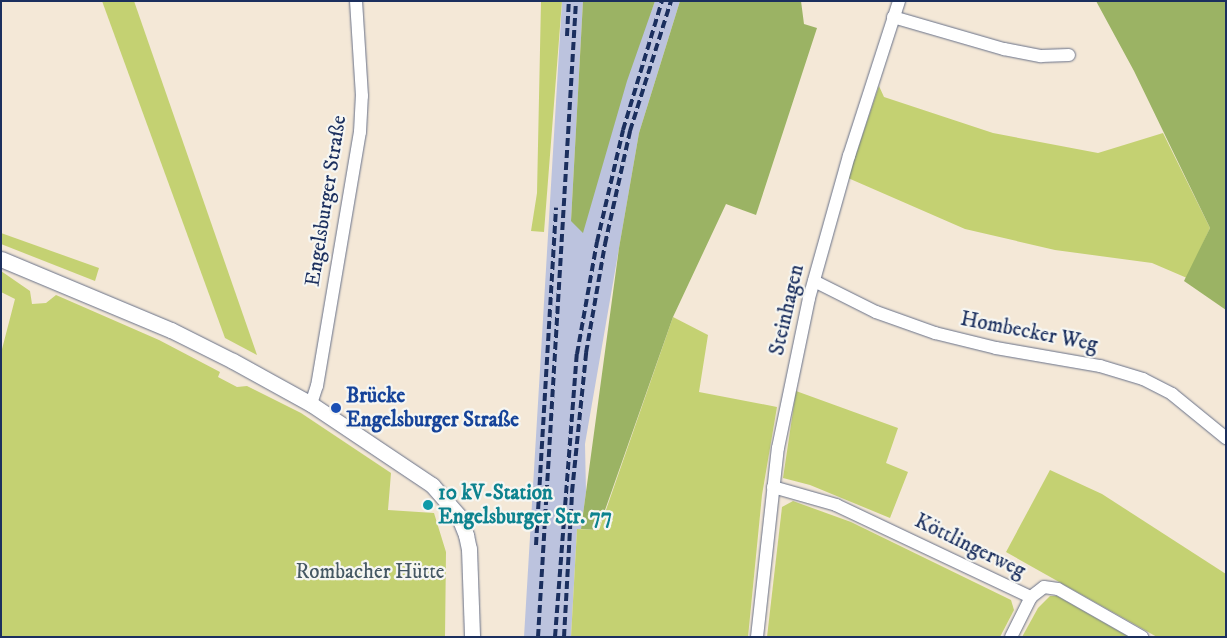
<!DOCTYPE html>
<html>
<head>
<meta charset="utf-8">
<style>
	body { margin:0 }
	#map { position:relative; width:1227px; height:638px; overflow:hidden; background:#f4e8d7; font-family:"IM FELL DW Pica",serif }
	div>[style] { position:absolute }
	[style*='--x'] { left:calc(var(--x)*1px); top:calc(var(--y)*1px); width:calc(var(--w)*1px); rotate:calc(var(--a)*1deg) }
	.industrial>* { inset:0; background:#bcc3de }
	.green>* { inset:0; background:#c4d172 }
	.forest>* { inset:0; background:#9bb364 }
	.roads { filter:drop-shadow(0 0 1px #677088) drop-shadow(0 0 1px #677088) }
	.minor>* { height:12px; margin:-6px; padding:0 6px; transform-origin:6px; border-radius:6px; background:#fff }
	.tertiary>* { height:15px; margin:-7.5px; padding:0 7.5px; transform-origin:7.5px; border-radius:7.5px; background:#fff }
	.rail>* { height:4px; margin-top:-2px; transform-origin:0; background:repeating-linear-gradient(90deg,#1b2f5e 0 8px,transparent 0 12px) }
	.dots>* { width:14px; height:14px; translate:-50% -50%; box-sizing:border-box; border:2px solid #f6f6f2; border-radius:50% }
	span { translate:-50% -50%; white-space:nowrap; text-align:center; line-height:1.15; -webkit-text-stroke:4.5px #f6f6f2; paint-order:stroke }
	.street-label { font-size:21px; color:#1b2f5e }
	.transit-label { font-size:21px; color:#164399; font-weight:700 }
	.left { translate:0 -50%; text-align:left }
	.culture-label { font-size:21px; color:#0d838f; font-weight:700 }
	.park-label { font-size:21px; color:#455863 }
	.frame { position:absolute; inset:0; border:2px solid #1b2f5e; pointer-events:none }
</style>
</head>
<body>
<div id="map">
	<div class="industrial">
		<div style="clip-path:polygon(562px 1px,583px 1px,571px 221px,655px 1px,680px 1px,639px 133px,585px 444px,586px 492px,581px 529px,577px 529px,571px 637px,524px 637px)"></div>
	</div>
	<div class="green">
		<div style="clip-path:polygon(102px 1px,134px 1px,257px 355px,225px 338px)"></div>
		<div style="clip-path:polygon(541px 1px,562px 1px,544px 232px,531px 231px,537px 193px)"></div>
		<div style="clip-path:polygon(879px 86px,884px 97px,993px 133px,1098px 153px,1163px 133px,1210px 228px,1187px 278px,1152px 263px,1055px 250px,965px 229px,848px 178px)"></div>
		<div style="clip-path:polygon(1px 233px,99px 268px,95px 281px,1px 244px)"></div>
		<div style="clip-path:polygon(1px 271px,30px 291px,32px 304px,46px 303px,56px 295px,159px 340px,220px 372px,218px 377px,237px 387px,247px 386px,301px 413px,391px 473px,388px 510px,434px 513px,446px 552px,445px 637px,1px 637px,1px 353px,15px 299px,1px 292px)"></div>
		<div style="clip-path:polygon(673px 317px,708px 335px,699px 392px,777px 407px,762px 495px,748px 637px,571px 637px,577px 529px,599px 530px)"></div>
		<div style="clip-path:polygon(796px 391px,898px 428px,886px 463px,908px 472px,890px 518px,810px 485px,783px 478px)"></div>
		<div style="clip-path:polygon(1050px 470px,1102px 494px,1226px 574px,1226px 637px,1157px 637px,1006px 552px)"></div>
		<div style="clip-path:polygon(793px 501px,851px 522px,1011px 600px,1014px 610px,1000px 637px,767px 637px,782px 507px)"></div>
		<div style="clip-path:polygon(1050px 596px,1057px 596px,1129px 637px,1022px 637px,1038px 608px)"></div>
	</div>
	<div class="forest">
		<div style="clip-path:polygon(583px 1px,655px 1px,627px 81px,583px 233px,571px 221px)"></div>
		<div style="clip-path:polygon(680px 1px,801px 1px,804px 24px,817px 28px,756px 215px,726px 204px,673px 317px,598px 530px,581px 529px,619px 248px,639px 133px)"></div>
		<div style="clip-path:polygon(1096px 1px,1226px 1px,1226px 310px,1184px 281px,1210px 228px,1134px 71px)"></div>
	</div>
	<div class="roads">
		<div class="minor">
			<div style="--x:893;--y:17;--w:116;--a:16.1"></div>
			<div style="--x:1004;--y:49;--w:38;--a:11"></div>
			<div style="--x:1041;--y:56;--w:28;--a:-2"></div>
			<div style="--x:814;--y:281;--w:69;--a:26.6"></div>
			<div style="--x:876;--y:312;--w:63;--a:19.6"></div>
			<div style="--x:935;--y:333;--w:63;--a:13.8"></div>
			<div style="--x:996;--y:348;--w:106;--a:9.8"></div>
			<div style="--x:1100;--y:366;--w:45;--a:16.8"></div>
			<div style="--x:1143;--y:379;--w:33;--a:27"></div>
			<div style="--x:1172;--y:394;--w:70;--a:39.2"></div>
			<div style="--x:311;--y:404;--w:19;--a:-72"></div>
			<div style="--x:317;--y:386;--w:258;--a:-80.4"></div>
			<div style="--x:360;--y:132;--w:36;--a:-87"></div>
			<div style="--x:362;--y:96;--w:95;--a:-93.6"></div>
			<div style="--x:773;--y:487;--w:66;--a:15.9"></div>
			<div style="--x:836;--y:505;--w:216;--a:25.3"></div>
			<div style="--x:1031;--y:597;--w:16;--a:-38"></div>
			<div style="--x:1044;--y:587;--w:14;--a:8"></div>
			<div style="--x:1058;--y:589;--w:97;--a:29.7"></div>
			<div style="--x:757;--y:637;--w:190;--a:-83.7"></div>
			<div style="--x:778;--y:448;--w:153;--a:-78.3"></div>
			<div style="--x:809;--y:298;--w:148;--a:-74.3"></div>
			<div style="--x:849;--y:156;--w:163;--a:-72.1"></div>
			<div style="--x:1011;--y:637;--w:45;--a:-63.4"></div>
		</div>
		<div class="tertiary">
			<div style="--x:1;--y:259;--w:184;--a:22.7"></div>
			<div style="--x:171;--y:330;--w:69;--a:26.6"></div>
			<div style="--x:233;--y:361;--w:89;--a:28.9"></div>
			<div style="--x:311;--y:404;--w:146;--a:33.8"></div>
			<div style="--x:432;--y:485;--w:40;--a:49"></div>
			<div style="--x:458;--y:515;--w:22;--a:68"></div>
			<div style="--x:466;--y:535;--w:14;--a:78"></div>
			<div style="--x:469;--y:549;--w:88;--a:88"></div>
		</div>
	</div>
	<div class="rail">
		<div style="--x:567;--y:36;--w:35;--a:-87"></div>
		<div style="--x:536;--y:545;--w:338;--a:-86.6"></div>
		<div style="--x:538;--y:637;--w:637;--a:-86.58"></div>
		<div style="--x:555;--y:637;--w:284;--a:-85.6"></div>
		<div style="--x:577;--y:354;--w:114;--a:-79.9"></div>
		<div style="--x:597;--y:242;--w:115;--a:-76.9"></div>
		<div style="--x:623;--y:130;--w:135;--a:-73.2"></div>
		<div style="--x:564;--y:637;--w:145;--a:-86.8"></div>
		<div style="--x:572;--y:492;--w:140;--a:-84.2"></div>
		<div style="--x:586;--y:353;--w:111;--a:-80.1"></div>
		<div style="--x:605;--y:244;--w:116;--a:-77.5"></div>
		<div style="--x:630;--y:131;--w:136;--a:-72.5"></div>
	</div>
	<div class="dots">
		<div style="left:336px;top:408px;background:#1a4fb4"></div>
		<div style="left:428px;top:505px;background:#0f9aa8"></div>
	</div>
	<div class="street-label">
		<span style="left:326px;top:201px;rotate:-81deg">Engelsburger Straße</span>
		<span style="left:787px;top:310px;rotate:-77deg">Steinhagen</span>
		<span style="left:1029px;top:332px;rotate:11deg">Hombecker Weg</span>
		<span style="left:970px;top:546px;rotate:26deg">Köttlingerweg</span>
	</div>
	<div class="transit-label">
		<span class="left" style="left:346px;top:408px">Brücke<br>Engelsburger Straße</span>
	</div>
	<div class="culture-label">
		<span class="left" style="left:438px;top:505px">10 kV-Station<br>Engelsburger Str. 77</span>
	</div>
	<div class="park-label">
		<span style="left:370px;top:572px">Rombacher Hütte</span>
	</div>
	<div class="frame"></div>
</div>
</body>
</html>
